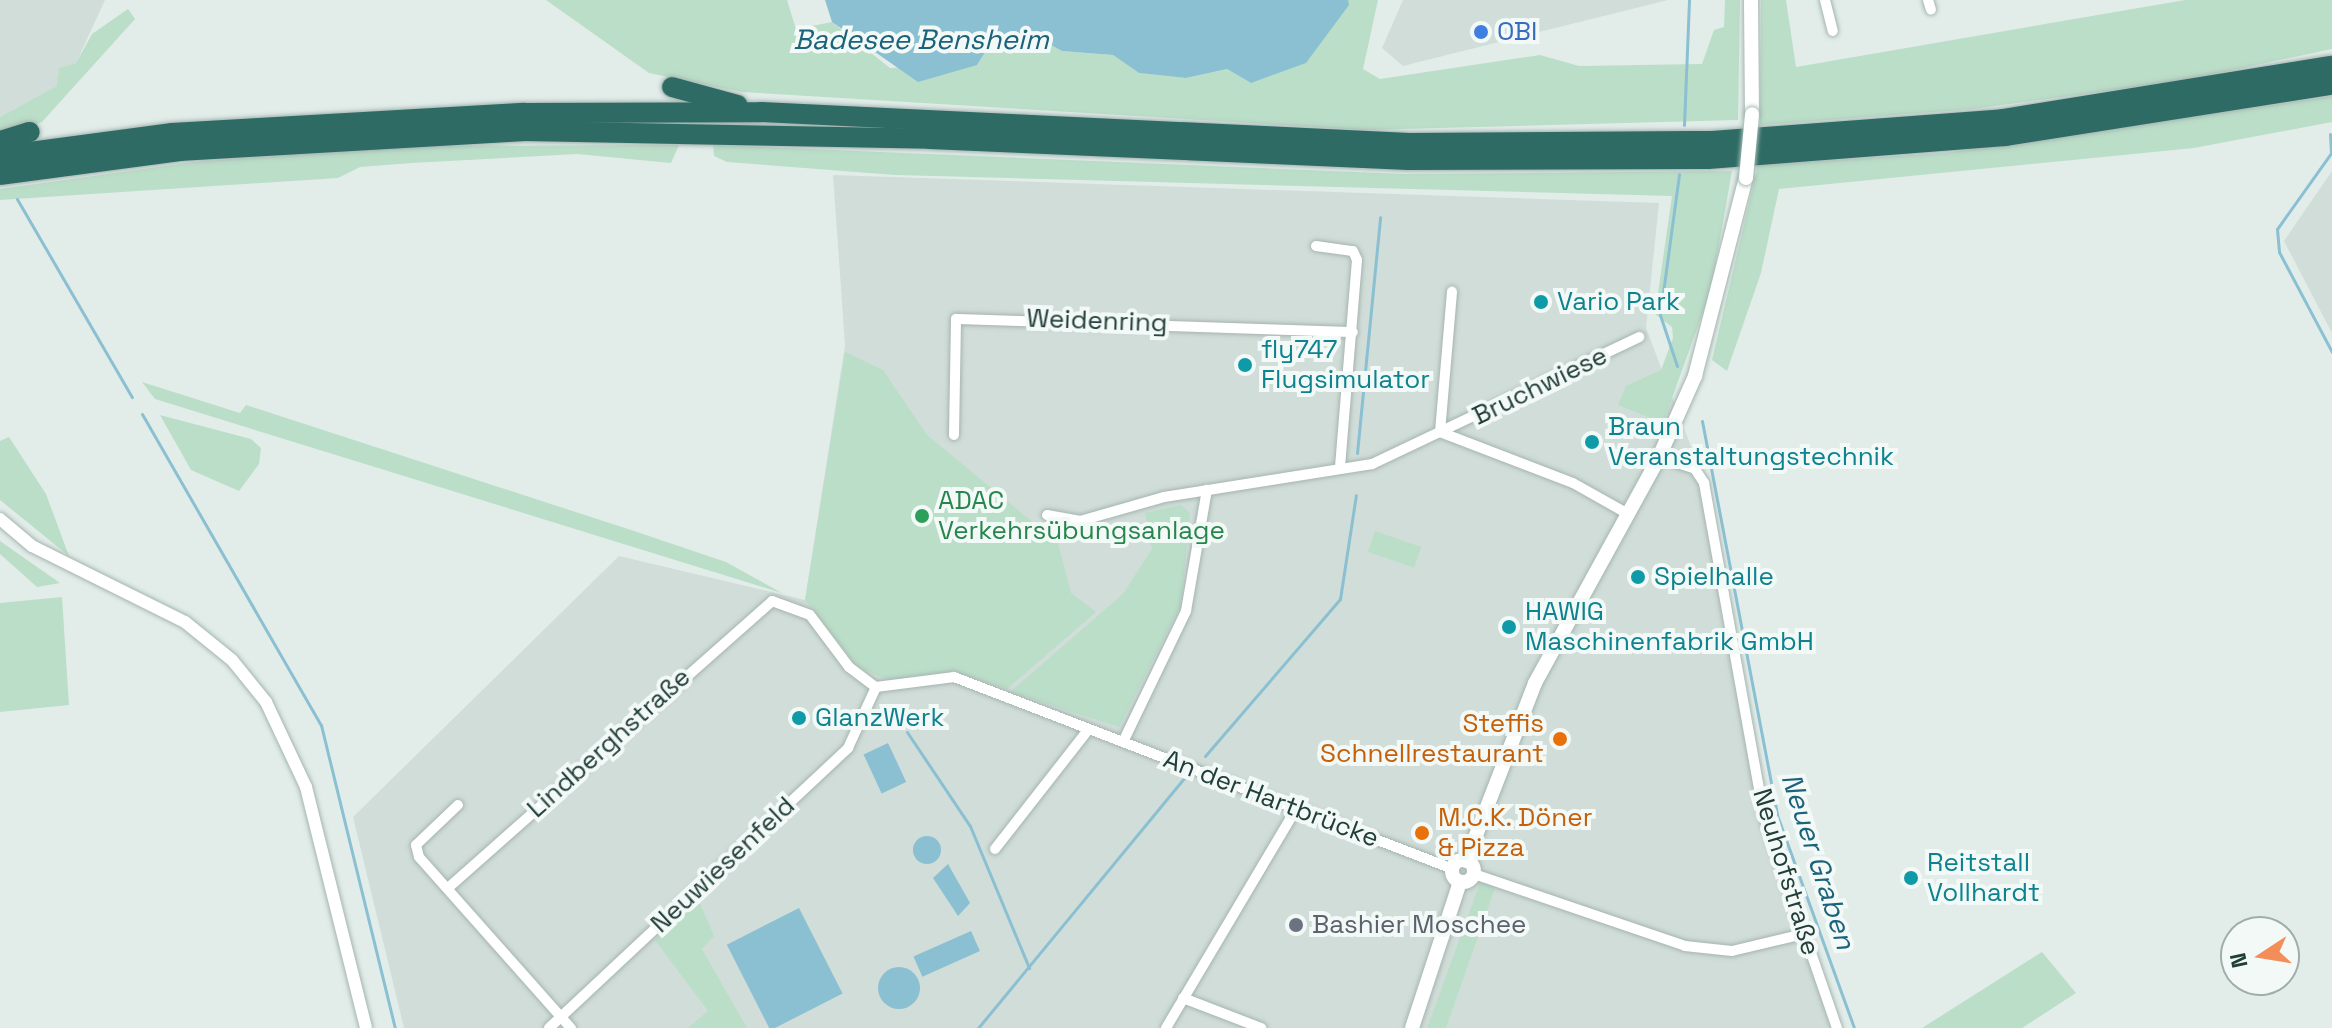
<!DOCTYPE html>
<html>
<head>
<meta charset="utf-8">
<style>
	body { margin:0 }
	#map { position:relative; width:2332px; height:1028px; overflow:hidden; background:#e2ede9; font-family:"Space Grotesk",sans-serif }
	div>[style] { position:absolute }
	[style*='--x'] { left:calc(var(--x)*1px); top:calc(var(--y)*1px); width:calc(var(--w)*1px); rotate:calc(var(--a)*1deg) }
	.built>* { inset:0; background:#d1ddd8 }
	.green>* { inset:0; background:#bbdec8; transform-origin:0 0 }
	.water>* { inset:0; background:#8ac0d2; transform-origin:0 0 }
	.round { border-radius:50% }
	.stream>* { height:3px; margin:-1.5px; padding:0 1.5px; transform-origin:1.5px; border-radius:1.5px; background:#8ac0d2 }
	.roads { filter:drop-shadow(0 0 2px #a5b5b1) drop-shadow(0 0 2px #a5b5b1) }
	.minor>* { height:10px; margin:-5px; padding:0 5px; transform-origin:5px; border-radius:5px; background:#fff }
	.tertiary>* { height:12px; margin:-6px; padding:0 6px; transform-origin:6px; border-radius:6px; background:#fff }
	.secondary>* { height:14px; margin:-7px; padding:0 7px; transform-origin:7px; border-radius:7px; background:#fff }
	.secondary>.ring { margin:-7px; padding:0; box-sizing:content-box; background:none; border:14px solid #fff; border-radius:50% }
	.motorway>* { height:20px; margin:-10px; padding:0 10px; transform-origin:10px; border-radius:10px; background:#2d6b64 }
	.bridges { filter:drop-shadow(0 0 2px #a1b9b2) drop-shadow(0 0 2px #a1b9b2) }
	.secondary-bridge>* { height:14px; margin:-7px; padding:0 7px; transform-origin:7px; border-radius:7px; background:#fff }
	.dots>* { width:22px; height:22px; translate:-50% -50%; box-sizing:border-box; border:4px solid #f3f9f7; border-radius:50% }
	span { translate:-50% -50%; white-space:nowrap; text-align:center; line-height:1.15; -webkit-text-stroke:8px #f3f9f7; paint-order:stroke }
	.shop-label { font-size:26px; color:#366cbe }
	.left { translate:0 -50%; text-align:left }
	.culture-label { font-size:26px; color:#0d838f }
	.street-label { font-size:26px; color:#223e39 }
	.leisure-label { font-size:26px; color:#27864d }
	.food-label { font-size:26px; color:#c56008 }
	.right { translate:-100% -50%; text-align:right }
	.worship-label { font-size:26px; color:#5b616d }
	.water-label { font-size:28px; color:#1b627b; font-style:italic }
	.north { position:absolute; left:2220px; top:916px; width:80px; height:80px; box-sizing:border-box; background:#f3f9f7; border:2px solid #9faeab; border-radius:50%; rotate:258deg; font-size:22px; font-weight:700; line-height:32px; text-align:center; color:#223e39 }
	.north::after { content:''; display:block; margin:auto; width:28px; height:36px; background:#f38e5a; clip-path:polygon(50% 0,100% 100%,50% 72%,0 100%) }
</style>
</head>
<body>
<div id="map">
	<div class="built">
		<div style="clip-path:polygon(0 0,105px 0,76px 63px,59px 68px,58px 86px,0 117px)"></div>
		<div style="clip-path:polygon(1403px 0,1668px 0,1403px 66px,1382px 48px)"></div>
		<div style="clip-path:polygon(2332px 171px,2332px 333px,2284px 241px)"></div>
		<div style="clip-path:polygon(833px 175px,1659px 203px,1646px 328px,1700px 470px,1759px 818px,1834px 1028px,404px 1028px,353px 817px,619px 556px,805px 600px,845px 345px)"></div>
	</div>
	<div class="green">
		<div style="clip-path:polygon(546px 0,787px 0,796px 29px,832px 22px,890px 68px,977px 65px,991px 43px,1027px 32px,1062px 51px,1113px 55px,1139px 73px,1186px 78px,1227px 69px,1251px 83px,1348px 0,1378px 0,1363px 69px,1380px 79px,1540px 55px,1579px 66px,1702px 64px,1714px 30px,1724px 27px,1725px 0,1740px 0,1738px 120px,1365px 130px,742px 92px,649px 73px)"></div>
		<div style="clip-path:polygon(1761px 0,1786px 0,1796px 67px,2185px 0,2332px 0,2332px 49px,2186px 80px,1973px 109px,1760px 125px)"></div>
		<div style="clip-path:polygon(128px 9px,135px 19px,42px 122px,0 138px,0 117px,57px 86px,59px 68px,76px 63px,92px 34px)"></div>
		<div style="clip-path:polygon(2332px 96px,2332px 122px,2194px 148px,1779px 189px,1761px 273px,1727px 371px,1712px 360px,1758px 165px,1945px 153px)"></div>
		<div style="clip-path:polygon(679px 145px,671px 163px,577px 154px,412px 163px,360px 167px,338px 178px,0 200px,0 189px,194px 162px,408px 146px)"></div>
		<div style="clip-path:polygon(713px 145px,1403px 174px,1732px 171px,1711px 290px,1663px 423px,1618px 405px,1626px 386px,1661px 370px,1673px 338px,1672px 327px,1655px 314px,1672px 196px,895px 175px,727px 162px,714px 156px)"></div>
		<div style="clip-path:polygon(845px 352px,883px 370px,927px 435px,1058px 543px,1071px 593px,1096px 612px,1007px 689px,956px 672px,888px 680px,858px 667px,805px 600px)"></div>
		<div style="clip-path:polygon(142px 382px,240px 413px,246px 405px,628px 529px,726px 562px,782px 593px,155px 399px)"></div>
		<div style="clip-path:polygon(160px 415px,251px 439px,261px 448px,259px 464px,239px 491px,191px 470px)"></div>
		<div style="clip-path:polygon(9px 437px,46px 494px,69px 556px,0 500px,0 441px)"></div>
		<div style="clip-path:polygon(1181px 505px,1190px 513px,1181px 605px,1119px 727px,1010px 692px,1123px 594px,1152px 549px,1145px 513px)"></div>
		<div style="left:1375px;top:531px;width:49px;height:22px;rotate:19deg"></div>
		<div style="clip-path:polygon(0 541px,60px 583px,37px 587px,0 554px)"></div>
		<div style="clip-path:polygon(62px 597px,69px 705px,0 712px,0 603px)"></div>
		<div style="clip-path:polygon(1480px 883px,1496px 885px,1446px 1028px,1427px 1028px)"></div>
		<div style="clip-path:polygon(698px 899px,714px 936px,702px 949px,747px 1028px,688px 1028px,708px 1011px,655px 940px)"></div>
		<div style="clip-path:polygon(2042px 952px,2076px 993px,2022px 1028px,1922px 1028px)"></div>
	</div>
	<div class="water">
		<div style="clip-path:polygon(825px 0,1348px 0,1349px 5px,1306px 63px,1251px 83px,1227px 69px,1186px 78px,1139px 73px,1113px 55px,1062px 51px,1027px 32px,991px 43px,977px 65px,918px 82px,832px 22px)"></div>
		<div style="left:888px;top:743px;width:43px;height:27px;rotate:65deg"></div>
		<div class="round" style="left:913px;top:836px;width:28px;height:28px"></div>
		<div style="clip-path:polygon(948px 864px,970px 903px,958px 916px,933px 878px)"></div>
		<div style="left:799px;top:908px;width:96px;height:81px;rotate:63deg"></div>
		<div style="left:971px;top:931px;width:22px;height:63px;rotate:66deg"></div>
		<div class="round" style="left:878px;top:967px;width:42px;height:42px"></div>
	</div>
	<div class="stream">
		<div style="--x:1684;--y:125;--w:125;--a:-87.7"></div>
		<div style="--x:2330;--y:134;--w:19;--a:87"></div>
		<div style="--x:2331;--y:153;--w:93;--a:125.4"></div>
		<div style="--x:2277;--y:229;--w:23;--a:85"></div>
		<div style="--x:2279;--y:252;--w:113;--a:62.1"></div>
		<div style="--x:17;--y:199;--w:229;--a:59.9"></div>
		<div style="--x:1677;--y:366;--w:54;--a:-108.4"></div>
		<div style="--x:1660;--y:315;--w:142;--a:-82.3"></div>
		<div style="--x:142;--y:414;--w:359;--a:60.1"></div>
		<div style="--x:321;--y:725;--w:312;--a:76.3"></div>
		<div style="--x:1702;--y:421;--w:401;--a:79.2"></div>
		<div style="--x:1777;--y:815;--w:226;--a:70.1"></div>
		<div style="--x:1357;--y:453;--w:237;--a:-84.4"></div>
		<div style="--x:907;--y:732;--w:113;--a:56.2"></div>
		<div style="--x:970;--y:826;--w:154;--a:67.4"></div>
		<div style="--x:1205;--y:756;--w:207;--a:-49.3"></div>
		<div style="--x:1340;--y:599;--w:105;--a:-81.3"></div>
		<div style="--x:978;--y:1028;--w:325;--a:-50.5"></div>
	</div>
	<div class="roads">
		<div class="minor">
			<div style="--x:1825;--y:0;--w:32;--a:76"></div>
			<div style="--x:1928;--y:0;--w:10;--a:73"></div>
			<div style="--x:1316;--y:246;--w:37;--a:8"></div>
			<div style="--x:1353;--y:251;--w:10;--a:66"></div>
			<div style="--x:1357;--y:260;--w:208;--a:94.7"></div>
			<div style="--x:1440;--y:432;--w:142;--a:21"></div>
			<div style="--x:1573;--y:483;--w:63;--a:29.4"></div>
			<div style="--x:1440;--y:432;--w:141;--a:-85.1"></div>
			<div style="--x:954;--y:435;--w:116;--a:-89"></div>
			<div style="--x:956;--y:319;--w:397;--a:1.9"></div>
			<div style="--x:1659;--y:457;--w:38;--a:18"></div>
			<div style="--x:1695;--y:469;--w:17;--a:57"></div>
			<div style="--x:1704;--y:483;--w:338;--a:79.8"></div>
			<div style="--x:1764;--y:816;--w:224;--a:71"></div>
			<div style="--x:1047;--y:515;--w:34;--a:10"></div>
			<div style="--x:1080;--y:521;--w:87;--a:-15.9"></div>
			<div style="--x:1164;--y:497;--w:211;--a:-9"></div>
			<div style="--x:1372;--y:464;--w:296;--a:-25.4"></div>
			<div style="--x:1123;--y:742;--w:145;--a:-64.3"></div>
			<div style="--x:1186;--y:611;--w:123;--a:-80.2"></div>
			<div style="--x:458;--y:805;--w:58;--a:136.4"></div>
			<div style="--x:416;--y:845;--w:12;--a:76"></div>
			<div style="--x:419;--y:857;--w:229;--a:48.4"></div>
			<div style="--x:995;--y:849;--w:151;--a:-52"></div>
			<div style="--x:1474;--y:874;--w:223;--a:18.8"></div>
			<div style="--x:1685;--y:946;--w:47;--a:6.1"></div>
			<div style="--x:1732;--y:951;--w:74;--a:-13.3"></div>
			<div style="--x:448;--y:888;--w:433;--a:-41.5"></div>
			<div style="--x:772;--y:601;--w:40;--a:20.2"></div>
			<div style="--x:810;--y:615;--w:65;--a:53.1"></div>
			<div style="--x:849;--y:667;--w:34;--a:37"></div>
			<div style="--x:876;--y:687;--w:79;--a:-7.3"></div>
			<div style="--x:954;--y:677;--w:535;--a:21.05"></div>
			<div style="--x:1183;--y:998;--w:84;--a:21"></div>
			<div style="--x:549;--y:1028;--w:410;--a:-43.1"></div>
			<div style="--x:848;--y:748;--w:67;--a:-65.3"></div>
			<div style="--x:1166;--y:1028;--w:255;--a:-59.3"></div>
		</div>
		<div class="tertiary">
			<div style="--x:0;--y:519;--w:42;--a:40.2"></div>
			<div style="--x:32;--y:546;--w:171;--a:26.4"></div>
			<div style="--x:185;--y:622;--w:60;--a:39"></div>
			<div style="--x:232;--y:660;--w:54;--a:51"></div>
			<div style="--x:266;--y:702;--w:94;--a:64.8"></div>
			<div style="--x:306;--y:787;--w:248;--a:76"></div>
		</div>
		<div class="secondary">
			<div style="--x:1751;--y:0;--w:114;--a:89.5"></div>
			<div class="ring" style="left:1452px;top:860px;width:8px;height:8px"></div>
			<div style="--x:1466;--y:861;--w:191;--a:-68.8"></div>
			<div style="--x:1535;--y:683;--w:258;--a:-61.2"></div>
			<div style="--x:1659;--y:457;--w:89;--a:-66"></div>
			<div style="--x:1695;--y:376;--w:204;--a:-75.6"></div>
			<div style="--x:1412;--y:1028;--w:154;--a:-71.8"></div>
		</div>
		<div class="motorway">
			<div style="--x:672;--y:87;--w:68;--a:15.3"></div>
			<div style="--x:0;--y:141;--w:31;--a:-17"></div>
			<div style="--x:0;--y:156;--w:174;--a:-7.6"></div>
			<div style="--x:172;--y:133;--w:353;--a:-3.3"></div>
			<div style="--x:524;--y:113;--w:237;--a:-0.2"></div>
			<div style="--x:761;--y:112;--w:649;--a:2.74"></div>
			<div style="--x:1409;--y:143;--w:303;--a:-0.4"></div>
			<div style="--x:1712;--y:141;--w:292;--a:-4.3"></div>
			<div style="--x:2003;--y:119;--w:333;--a:-9.2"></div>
			<div style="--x:0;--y:175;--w:181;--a:-7.6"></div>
			<div style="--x:179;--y:151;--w:347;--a:-3.3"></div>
			<div style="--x:525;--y:131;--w:405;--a:1.1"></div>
			<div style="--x:930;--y:139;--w:479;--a:2.5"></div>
			<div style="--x:1409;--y:160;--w:299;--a:-0.2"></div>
			<div style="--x:1708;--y:159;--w:298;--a:-4.4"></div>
			<div style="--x:2005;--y:136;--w:331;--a:-8.9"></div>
		</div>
	</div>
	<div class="bridges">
		<div class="secondary-bridge">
			<div style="--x:1746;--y:178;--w:64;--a:-84.6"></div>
		</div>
	</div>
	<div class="dots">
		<div style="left:1481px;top:32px;background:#3f7fe0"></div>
		<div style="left:1541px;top:302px;background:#0f9aa8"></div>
		<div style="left:1245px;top:365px;background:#0f9aa8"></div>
		<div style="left:1592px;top:442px;background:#0f9aa8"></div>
		<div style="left:922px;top:516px;background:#2e9e5b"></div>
		<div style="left:1638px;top:577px;background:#0f9aa8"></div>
		<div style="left:1509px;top:627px;background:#0f9aa8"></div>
		<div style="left:799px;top:718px;background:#0f9aa8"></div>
		<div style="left:1560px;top:739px;background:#e8710a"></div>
		<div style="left:1422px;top:833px;background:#e8710a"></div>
		<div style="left:1911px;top:878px;background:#0f9aa8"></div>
		<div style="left:1296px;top:925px;background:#6b7280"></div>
	</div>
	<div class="shop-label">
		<span class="left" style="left:1497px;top:32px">OBI</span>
	</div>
	<div class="culture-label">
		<span class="left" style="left:1557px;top:302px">Vario Park</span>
		<span class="left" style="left:1261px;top:365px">fly747<br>Flugsimulator</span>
		<span class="left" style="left:1608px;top:442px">Braun<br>Veranstaltungstechnik</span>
		<span class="left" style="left:1654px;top:577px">Spielhalle</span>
		<span class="left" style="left:1525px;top:627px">HAWIG<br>Maschinenfabrik GmbH</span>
		<span class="left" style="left:815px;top:718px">GlanzWerk</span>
		<span class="left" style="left:1927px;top:878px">Reitstall<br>Vollhardt</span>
	</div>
	<div class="street-label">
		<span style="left:1097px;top:321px;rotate:2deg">Weidenring</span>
		<span style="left:1540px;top:386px;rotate:-26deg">Bruchwiese</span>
		<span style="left:609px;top:743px;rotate:-42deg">Lindberghstraße</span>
		<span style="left:1271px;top:799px;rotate:21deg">An der Hartbrücke</span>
		<span style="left:723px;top:865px;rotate:-43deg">Neuwiesenfeld</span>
		<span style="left:1786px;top:872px;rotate:73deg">Neuhofstraße</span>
	</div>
	<div class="leisure-label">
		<span class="left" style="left:938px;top:516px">ADAC<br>Verkehrsübungsanlage</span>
	</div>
	<div class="food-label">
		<span class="right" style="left:1544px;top:739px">Steffis<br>Schnellrestaurant</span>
		<span class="left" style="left:1438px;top:833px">M.C.K. Döner<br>&amp; Pizza</span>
	</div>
	<div class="worship-label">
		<span class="left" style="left:1312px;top:925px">Bashier Moschee</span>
	</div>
	<div class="water-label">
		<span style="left:921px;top:39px">Badesee Bensheim</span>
		<span style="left:1819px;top:861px;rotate:72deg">Neuer Graben</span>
	</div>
	<div class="north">N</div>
</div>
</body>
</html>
